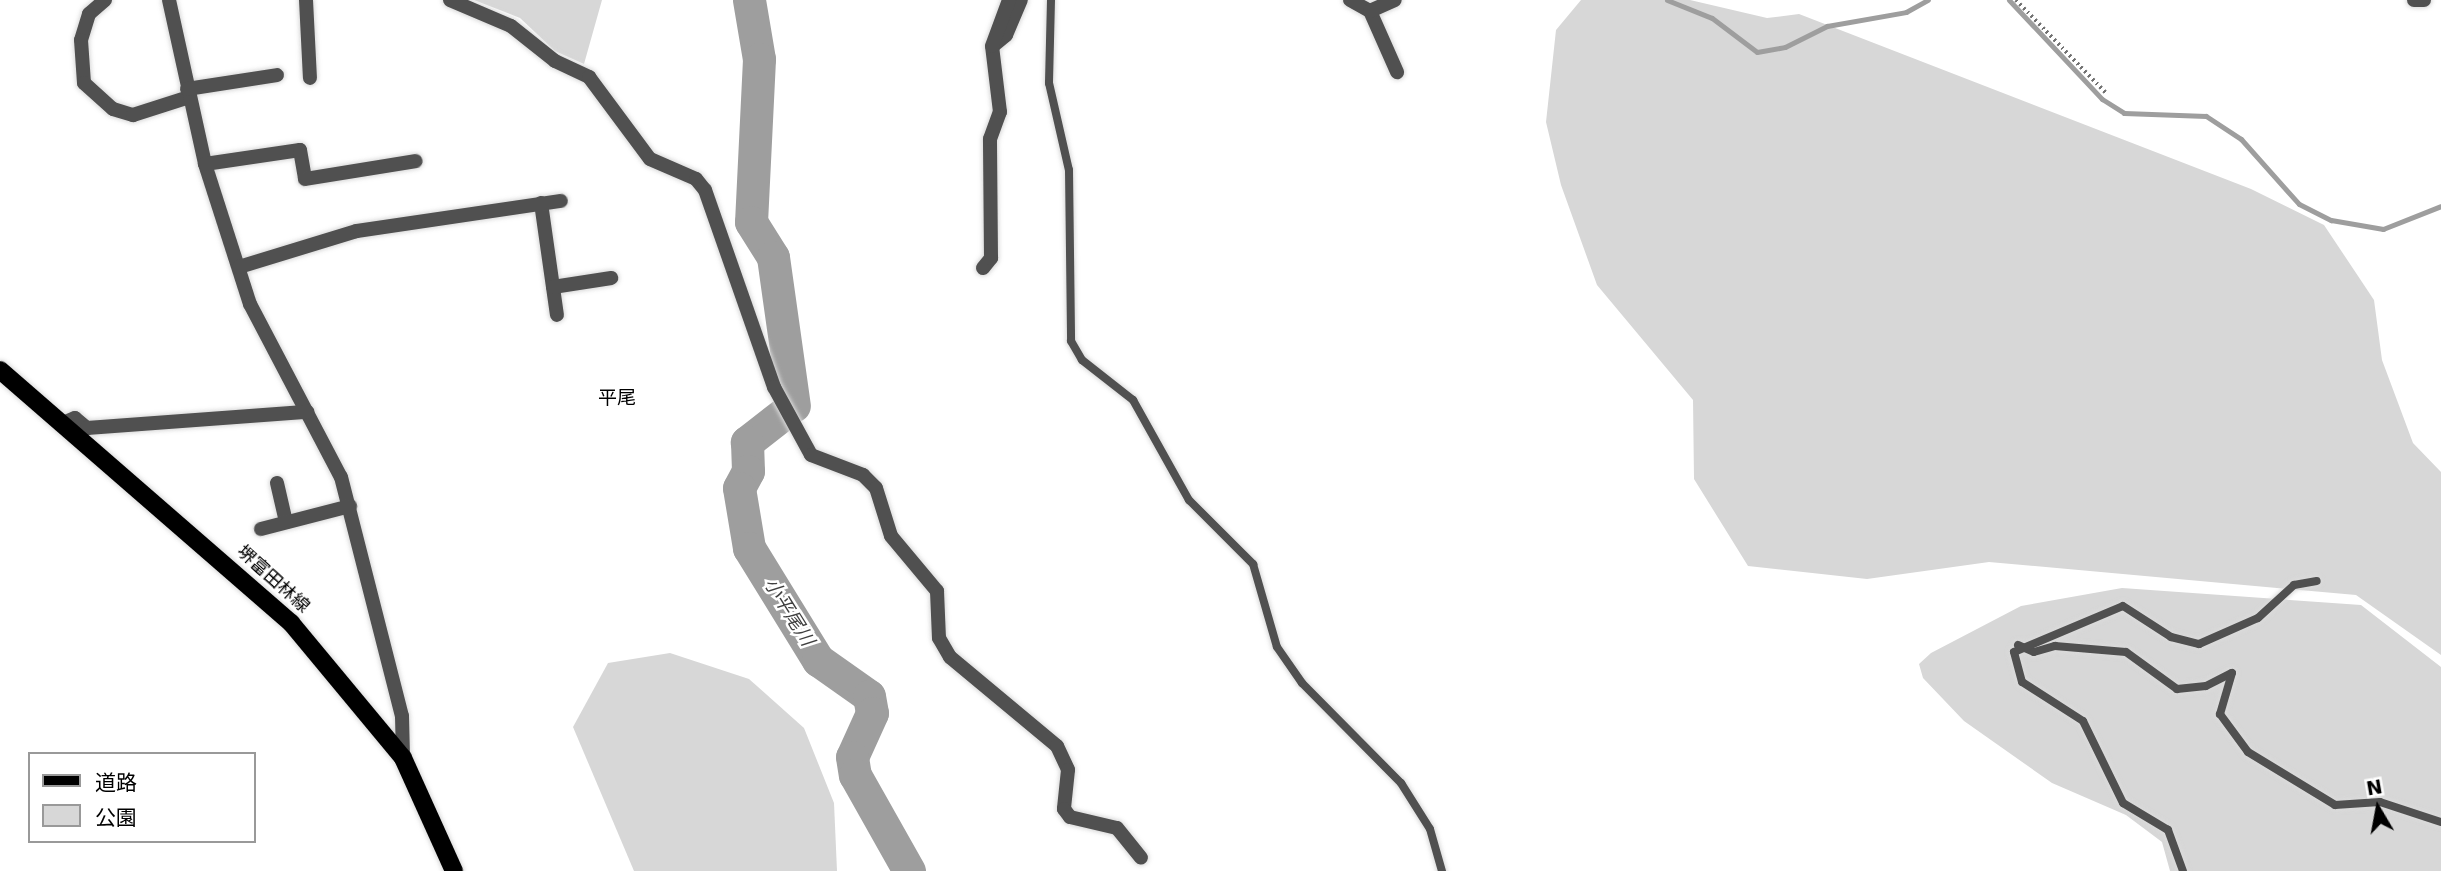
<!DOCTYPE html>
<html>
<head>
<meta charset="utf-8">
<style>
	body { margin:0 }
	#map { position:relative; width:2441px; height:871px; overflow:hidden; background:#fff; font-family:"DejaVu Sans","Noto Sans JP",sans-serif }
	div>[style] { position:absolute }
	[style*='--x'] { left:calc(var(--x)*1px); top:calc(var(--y)*1px); width:calc(var(--w)*1px); rotate:calc(var(--a)*1deg) }
	.green>* { inset:0; background:#d7d7d7 }
	.stream>* { height:5px; margin:-2.5px; padding:0 2.5px; transform-origin:2.5px; border-radius:2.5px; background:#9e9e9e }
	.river>* { height:33px; margin:-16.5px; padding:0 16.5px; transform-origin:16.5px; border-radius:16.5px; background:#9e9e9e }
	.path>* { height:3.5px; margin-top:-1.75px; transform-origin:0; background:repeating-linear-gradient(90deg,#727272 0 2px,transparent 0 5.5px) }
	.roads { filter:drop-shadow(0 0 2px #dbdbdb) drop-shadow(0 0 2px #dbdbdb) }
	.service>* { height:8px; margin:-4px; padding:0 4px; transform-origin:4px; border-radius:4px; background:#505050 }
	.minor>* { height:14px; margin:-7px; padding:0 7px; transform-origin:7px; border-radius:7px; background:#505050 }
	.primary>* { height:18px; margin:-9px; padding:0 9px; transform-origin:9px; border-radius:9px; background:#000 }
	span { translate:-50% -50%; white-space:nowrap; text-align:center; line-height:1.15; -webkit-text-stroke:5px #fff; paint-order:stroke }
	.street-label { font-size:18px; color:#000 }
	.neighbourhood-label { font-size:19px; color:#000 }
	.water-label { font-size:19px; color:#3f3f3f; font-style:italic }
	.legend { position:absolute; left:28px; top:752px; width:228px; height:91px; box-sizing:border-box; background:#fff; border:2px solid #999; margin:0; padding:9px 12px; list-style:none; font-size:21px; color:#000 }
	.legend li { display:flex; align-items:center; gap:14px; height:35px }
	.legend b { width:35px; border:2px solid #999 }
	.north { position:absolute; left:2343px; top:773px; width:70px; height:70px; -webkit-text-stroke:5px #fff; paint-order:stroke; rotate:350deg; font-size:19px; font-weight:700; line-height:28px; text-align:center; color:#000 }
	.north::after { content:''; display:block; margin:auto; width:24px; height:32px; background:#000; clip-path:polygon(50% 0,100% 100%,50% 72%,0 100%) }
</style>
</head>
<body>
<div id="map">
	<div class="green">
		<div style="clip-path:polygon(474px 0,602px 0,584px 64px,555px 51px,520px 18px)"></div>
		<div style="clip-path:polygon(1581px 0,1690px 0,1767px 18px,1799px 14px,2251px 189px,2324px 225px,2374px 300px,2382px 360px,2413px 443px,2441px 472px,2441px 655px,2356px 595px,1989px 562px,1867px 579px,1748px 566px,1694px 479px,1693px 400px,1597px 285px,1561px 185px,1546px 122px,1556px 30px)"></div>
		<div style="clip-path:polygon(2122px 588px,2361px 605px,2441px 667px,2441px 871px,2170px 871px,2162px 842px,2126px 815px,2052px 783px,1964px 721px,1923px 678px,1919px 664px,1931px 653px,2021px 606px)"></div>
		<div style="clip-path:polygon(670px 653px,749px 679px,804px 728px,834px 803px,837px 871px,634px 871px,573px 727px,608px 663px)"></div>
	</div>
	<div class="stream">
		<div style="--x:1667;--y:0;--w:48;--a:21.8"></div>
		<div style="--x:1712;--y:18;--w:56;--a:37.1"></div>
		<div style="--x:1757;--y:52;--w:28;--a:-10"></div>
		<div style="--x:1785;--y:47;--w:47;--a:-26.6"></div>
		<div style="--x:1827;--y:26;--w:80;--a:-10"></div>
		<div style="--x:1906;--y:12;--w:25;--a:-29"></div>
		<div style="--x:2009;--y:0;--w:136;--a:46.8"></div>
		<div style="--x:2102;--y:99;--w:26;--a:32"></div>
		<div style="--x:2124;--y:113;--w:82;--a:2.1"></div>
		<div style="--x:2206;--y:116;--w:42;--a:33.3"></div>
		<div style="--x:2241;--y:139;--w:87;--a:48.3"></div>
		<div style="--x:2299;--y:204;--w:36;--a:27"></div>
		<div style="--x:2331;--y:220;--w:53;--a:9.8"></div>
		<div style="--x:2383;--y:229;--w:62;--a:-21.6"></div>
	</div>
	<div class="river">
		<div style="--x:749;--y:0;--w:60;--a:80.4"></div>
		<div style="--x:759;--y:59;--w:163;--a:92.8"></div>
		<div style="--x:751;--y:222;--w:41;--a:57.8"></div>
		<div style="--x:773;--y:257;--w:150;--a:82"></div>
		<div style="--x:783;--y:414;--w:46;--a:142.1"></div>
		<div style="--x:747;--y:442;--w:29;--a:88"></div>
		<div style="--x:748;--y:471;--w:19;--a:118"></div>
		<div style="--x:739;--y:488;--w:61;--a:80.5"></div>
		<div style="--x:749;--y:548;--w:132;--a:58.4"></div>
		<div style="--x:818;--y:660;--w:62;--a:35.2"></div>
		<div style="--x:869;--y:696;--w:17;--a:80"></div>
		<div style="--x:872;--y:713;--w:48;--a:114.4"></div>
		<div style="--x:852;--y:757;--w:18;--a:81"></div>
		<div style="--x:855;--y:775;--w:110;--a:60.6"></div>
	</div>
	<div class="path">
		<div style="--x:2016;--y:0;--w:131;--a:45.9"></div>
	</div>
	<div class="roads">
		<div class="service">
			<div style="--x:1051;--y:0;--w:83;--a:91.4"></div>
			<div style="--x:1049;--y:83;--w:89;--a:77.1"></div>
			<div style="--x:1069;--y:170;--w:171;--a:89.3"></div>
			<div style="--x:1071;--y:341;--w:22;--a:60"></div>
			<div style="--x:1082;--y:360;--w:65;--a:38.1"></div>
			<div style="--x:1133;--y:400;--w:115;--a:60.8"></div>
			<div style="--x:1189;--y:500;--w:91;--a:45"></div>
			<div style="--x:1253;--y:564;--w:86;--a:73.9"></div>
			<div style="--x:1277;--y:647;--w:44;--a:55.2"></div>
			<div style="--x:1302;--y:683;--w:141;--a:45.3"></div>
			<div style="--x:1401;--y:783;--w:54;--a:57.8"></div>
			<div style="--x:1430;--y:829;--w:44;--a:74.1"></div>
			<div style="--x:2018;--y:645;--w:17;--a:24"></div>
			<div style="--x:2034;--y:652;--w:22;--a:-16"></div>
			<div style="--x:2055;--y:646;--w:71;--a:4.8"></div>
			<div style="--x:2126;--y:652;--w:63;--a:36"></div>
			<div style="--x:2177;--y:689;--w:29;--a:-6"></div>
			<div style="--x:2206;--y:686;--w:29;--a:-27"></div>
			<div style="--x:2232;--y:673;--w:43;--a:106.3"></div>
			<div style="--x:2220;--y:714;--w:47;--a:53.6"></div>
			<div style="--x:2248;--y:752;--w:102;--a:31.3"></div>
			<div style="--x:2335;--y:805;--w:45;--a:-3.8"></div>
			<div style="--x:2380;--y:802;--w:64;--a:18.2"></div>
			<div style="--x:2183;--y:871;--w:44;--a:-110.1"></div>
			<div style="--x:2168;--y:830;--w:52;--a:-149"></div>
			<div style="--x:2123;--y:803;--w:91;--a:-116"></div>
			<div style="--x:2083;--y:721;--w:72;--a:-147.4"></div>
			<div style="--x:2022;--y:682;--w:31;--a:-105"></div>
			<div style="--x:2014;--y:652;--w:118;--a:-22.9"></div>
			<div style="--x:2123;--y:606;--w:57;--a:32.9"></div>
			<div style="--x:2171;--y:637;--w:29;--a:14"></div>
			<div style="--x:2199;--y:644;--w:64;--a:-23.8"></div>
			<div style="--x:2258;--y:618;--w:49;--a:-42.5"></div>
			<div style="--x:2294;--y:585;--w:23;--a:-10"></div>
		</div>
		<div class="minor">
			<div style="--x:105;--y:0;--w:21;--a:139"></div>
			<div style="--x:89;--y:14;--w:27;--a:107"></div>
			<div style="--x:81;--y:40;--w:43;--a:86"></div>
			<div style="--x:84;--y:83;--w:39;--a:42"></div>
			<div style="--x:113;--y:109;--w:21;--a:17"></div>
			<div style="--x:133;--y:115;--w:59;--a:-17.8"></div>
			<div style="--x:169;--y:0;--w:168;--a:77.6"></div>
			<div style="--x:205;--y:164;--w:147;--a:72.2"></div>
			<div style="--x:250;--y:304;--w:195;--a:62.3"></div>
			<div style="--x:341;--y:477;--w:247;--a:75.7"></div>
			<div style="--x:402;--y:716;--w:42;--a:88.6"></div>
			<div style="--x:306;--y:0;--w:78;--a:87.1"></div>
			<div style="--x:450;--y:0;--w:66;--a:23.1"></div>
			<div style="--x:511;--y:26;--w:56;--a:38.5"></div>
			<div style="--x:555;--y:61;--w:38;--a:25"></div>
			<div style="--x:589;--y:77;--w:102;--a:53.4"></div>
			<div style="--x:650;--y:159;--w:50;--a:23.5"></div>
			<div style="--x:696;--y:179;--w:14;--a:51"></div>
			<div style="--x:705;--y:190;--w:209;--a:70.7"></div>
			<div style="--x:774;--y:387;--w:77;--a:61.4"></div>
			<div style="--x:811;--y:455;--w:56;--a:21"></div>
			<div style="--x:863;--y:475;--w:18;--a:45"></div>
			<div style="--x:876;--y:488;--w:50;--a:72.6"></div>
			<div style="--x:891;--y:536;--w:72;--a:50.1"></div>
			<div style="--x:937;--y:591;--w:47;--a:87.6"></div>
			<div style="--x:939;--y:638;--w:22;--a:60"></div>
			<div style="--x:950;--y:657;--w:139;--a:39.8"></div>
			<div style="--x:1057;--y:746;--w:26;--a:65"></div>
			<div style="--x:1068;--y:770;--w:39;--a:96"></div>
			<div style="--x:1064;--y:809;--w:10;--a:53"></div>
			<div style="--x:1070;--y:817;--w:48;--a:13.2"></div>
			<div style="--x:1117;--y:828;--w:38;--a:51"></div>
			<div style="--x:1350;--y:0;--w:23;--a:29"></div>
			<div style="--x:1370;--y:11;--w:67;--a:66.1"></div>
			<div style="--x:2414;--y:0;--w:10;--a:0"></div>
			<div style="--x:1370;--y:11;--w:27;--a:-24"></div>
			<div style="--x:993;--y:46;--w:17;--a:-40"></div>
			<div style="--x:1006;--y:35;--w:38;--a:-67"></div>
			<div style="--x:187;--y:89;--w:91;--a:-8.8"></div>
			<div style="--x:205;--y:164;--w:96;--a:-8.4"></div>
			<div style="--x:300;--y:150;--w:29;--a:80"></div>
			<div style="--x:305;--y:179;--w:112;--a:-9.2"></div>
			<div style="--x:541;--y:203;--w:113;--a:81.9"></div>
			<div style="--x:239;--y:267;--w:123;--a:-17"></div>
			<div style="--x:357;--y:231;--w:206;--a:-8.4"></div>
			<div style="--x:983;--y:268;--w:13;--a:-51"></div>
			<div style="--x:991;--y:258;--w:119;--a:-90.5"></div>
			<div style="--x:990;--y:139;--w:29;--a:-70"></div>
			<div style="--x:1000;--y:112;--w:66;--a:-96.9"></div>
			<div style="--x:992;--y:46;--w:49;--a:-69.7"></div>
			<div style="--x:553;--y:287;--w:59;--a:-8.8"></div>
			<div style="--x:63;--y:423;--w:13;--a:-23"></div>
			<div style="--x:75;--y:418;--w:16;--a:40"></div>
			<div style="--x:87;--y:428;--w:221;--a:-4.2"></div>
			<div style="--x:277;--y:483;--w:40;--a:77"></div>
			<div style="--x:261;--y:529;--w:92;--a:-14.5"></div>
		</div>
		<div class="primary">
			<div style="--x:0;--y:370;--w:386;--a:41"></div>
			<div style="--x:291;--y:623;--w:175;--a:50.3"></div>
			<div style="--x:403;--y:758;--w:124;--a:65.7"></div>
		</div>
	</div>
	<div class="street-label">
		<span style="left:273px;top:579px;rotate:42deg">堺富田林線</span>
	</div>
	<div class="neighbourhood-label">
		<span style="left:617px;top:398px">平尾</span>
	</div>
	<div class="water-label">
		<span style="left:789px;top:612px;rotate:58deg">小平尾川</span>
	</div>
	<ul class="legend">
	<li><b style="height:9px;background:#000"></b>道路</li>
	<li><b style="height:19px;background:#d7d7d7"></b>公園</li>
	</ul>
	<div class="north">N</div>
</div>
</body>
</html>
